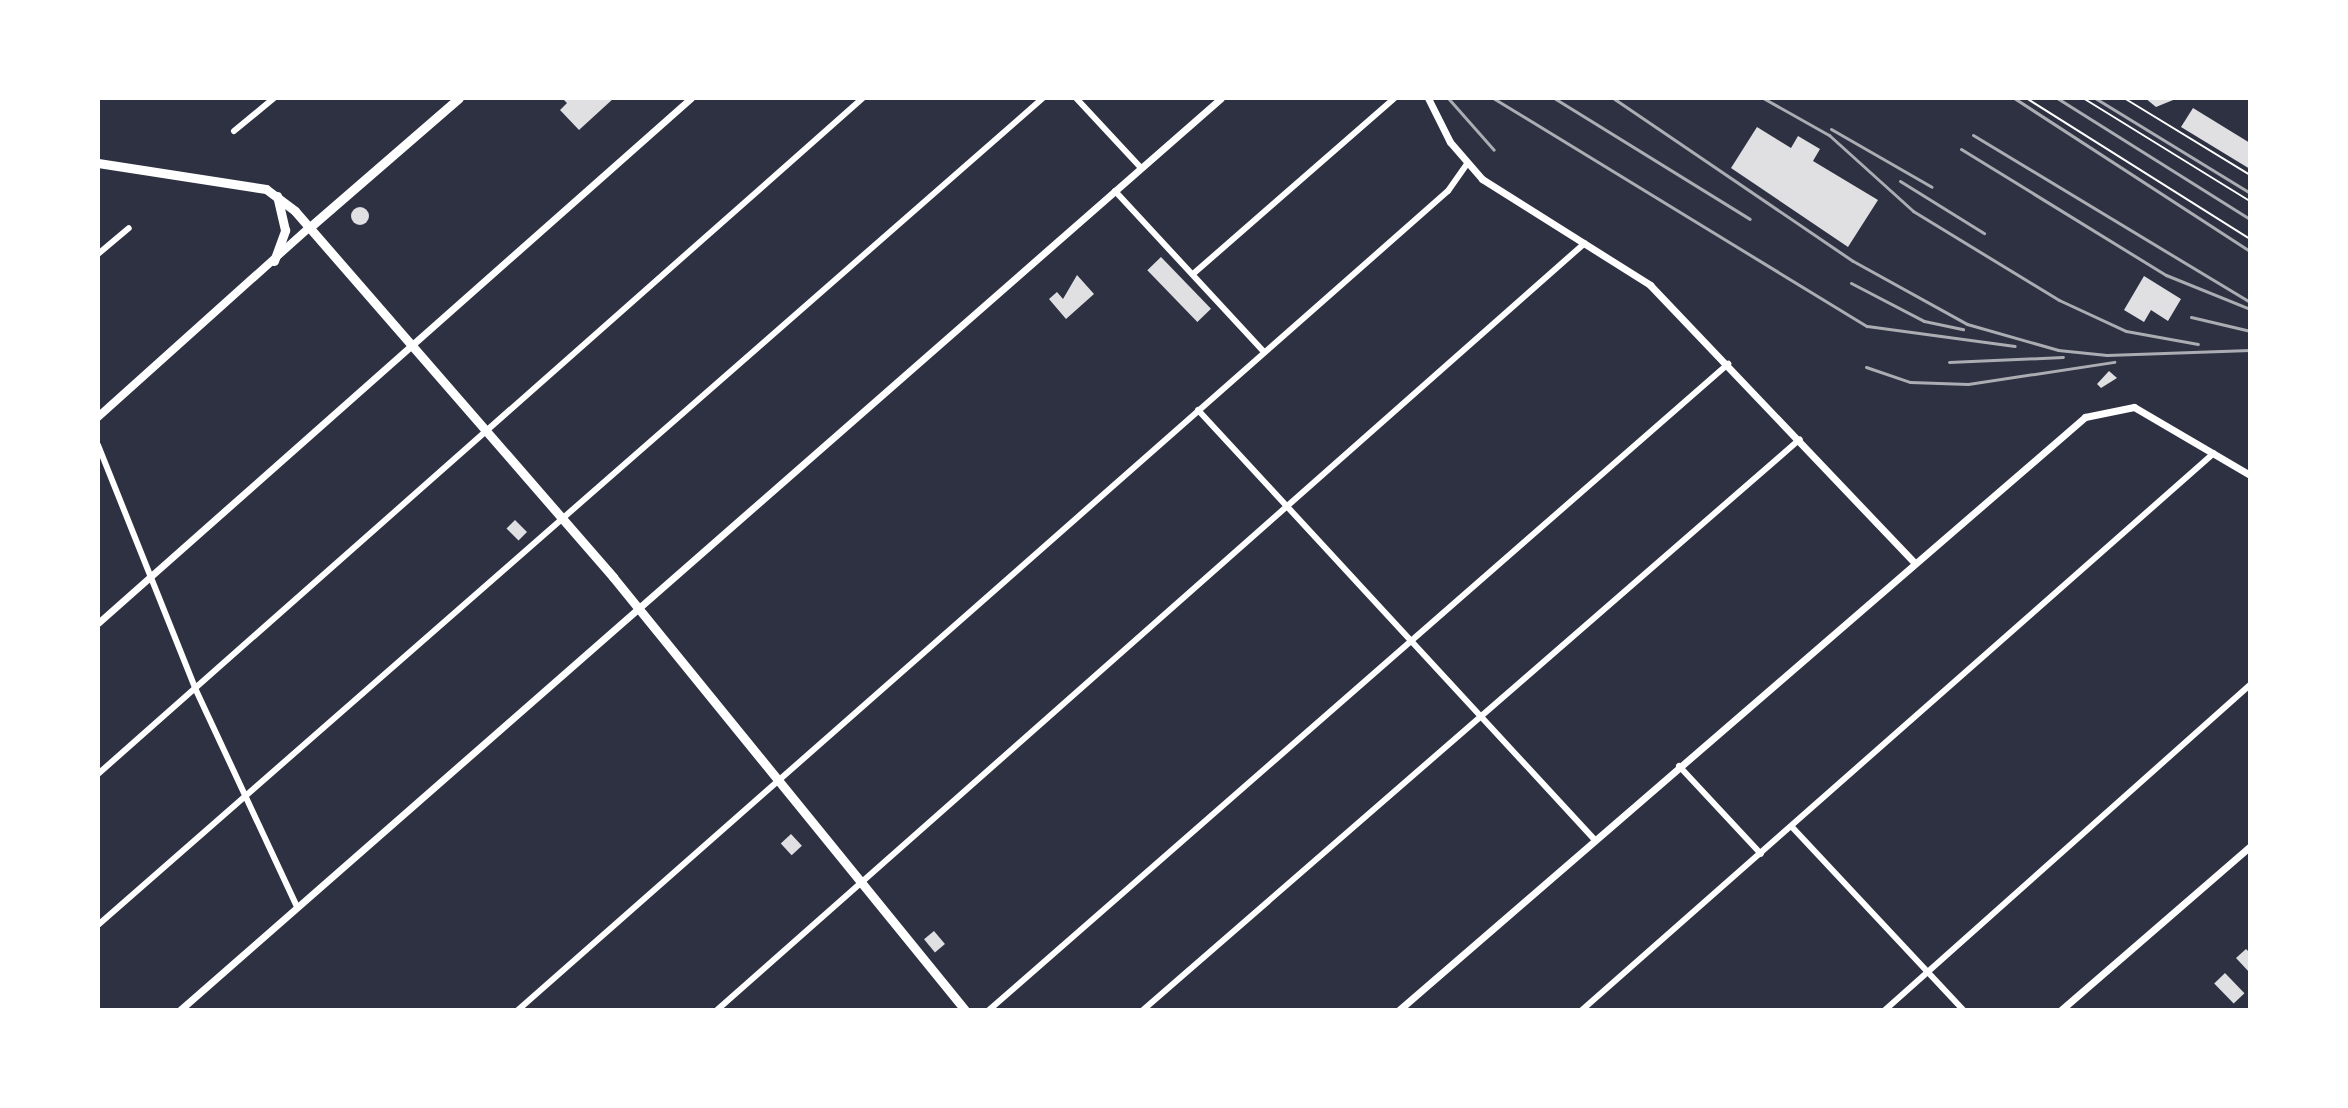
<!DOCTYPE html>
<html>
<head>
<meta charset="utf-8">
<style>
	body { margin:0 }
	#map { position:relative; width:2348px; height:1108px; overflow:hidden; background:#2d3142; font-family:"Fira Sans",sans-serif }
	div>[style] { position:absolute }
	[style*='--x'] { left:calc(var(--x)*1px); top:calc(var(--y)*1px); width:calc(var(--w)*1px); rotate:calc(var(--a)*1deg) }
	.building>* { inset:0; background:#e0e0e3; transform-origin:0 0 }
	.round { border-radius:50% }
	.path>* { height:2px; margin:-1px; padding:0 1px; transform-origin:1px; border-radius:1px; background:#fff }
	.minor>* { height:6px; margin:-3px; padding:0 3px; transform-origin:3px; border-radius:3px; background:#fff }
	.tertiary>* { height:7px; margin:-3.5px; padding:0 3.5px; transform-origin:3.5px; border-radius:3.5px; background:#fff }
	.secondary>* { height:8px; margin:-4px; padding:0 4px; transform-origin:4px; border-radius:4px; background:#fff }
	.primary>* { height:9px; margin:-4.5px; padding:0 4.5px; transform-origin:4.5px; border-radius:4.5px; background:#fff }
	.rail>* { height:3px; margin:-1.5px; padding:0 1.5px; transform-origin:1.5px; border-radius:1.5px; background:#abadb3 }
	span { translate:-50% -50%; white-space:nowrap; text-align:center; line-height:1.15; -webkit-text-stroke:6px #fff; paint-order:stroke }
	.frame { position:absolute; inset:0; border:100px solid #fff; pointer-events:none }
</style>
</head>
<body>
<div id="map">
	<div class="building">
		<div style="clip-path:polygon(562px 98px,614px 98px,579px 130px,560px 110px,567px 103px)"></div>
		<div style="clip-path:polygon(2145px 98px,2178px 98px,2156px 107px)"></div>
		<div style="clip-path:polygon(2193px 108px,2250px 143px,2250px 169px,2181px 127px)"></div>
		<div style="clip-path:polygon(1757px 127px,1791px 148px,1798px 136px,1820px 149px,1813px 161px,1878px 200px,1848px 247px,1731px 168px)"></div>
		<div class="round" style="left:351px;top:207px;width:18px;height:18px"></div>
		<div style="left:1161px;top:257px;width:72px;height:19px;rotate:46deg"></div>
		<div style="clip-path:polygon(1077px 275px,1094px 294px,1066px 319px,1049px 299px,1057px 292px,1063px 299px)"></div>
		<div style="clip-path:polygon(2144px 276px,2181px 299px,2168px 321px,2151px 310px,2144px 322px,2124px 310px)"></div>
		<div style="clip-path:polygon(2109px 371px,2117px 378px,2101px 388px,2097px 384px)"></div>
		<div style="left:515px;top:520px;width:17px;height:12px;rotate:45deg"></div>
		<div style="left:791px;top:834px;width:16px;height:14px;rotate:47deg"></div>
		<div style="left:934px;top:931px;width:17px;height:13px;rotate:50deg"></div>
		<div style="clip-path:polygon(2246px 949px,2250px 953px,2250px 973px,2236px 958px)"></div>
		<div style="left:2225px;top:973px;width:28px;height:15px;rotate:46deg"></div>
	</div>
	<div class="path">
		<div style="--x:2026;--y:98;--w:265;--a:32.2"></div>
		<div style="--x:2083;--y:98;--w:196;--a:31.7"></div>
		<div style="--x:2124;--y:98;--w:148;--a:31.4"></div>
	</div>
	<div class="minor">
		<div style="--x:1076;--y:98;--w:96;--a:47.1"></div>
		<div style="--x:234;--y:131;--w:52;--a:-39.5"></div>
		<div style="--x:1115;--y:191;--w:217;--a:47.2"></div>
		<div style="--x:98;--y:254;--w:40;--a:-40"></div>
		<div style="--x:1193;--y:274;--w:268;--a:-41.1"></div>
		<div style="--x:1198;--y:410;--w:585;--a:47.29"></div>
		<div style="--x:98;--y:445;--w:262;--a:68.2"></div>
		<div style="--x:195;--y:688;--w:239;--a:65"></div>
		<div style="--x:1679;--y:766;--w:120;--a:47"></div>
		<div style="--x:98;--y:774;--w:1021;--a:-41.47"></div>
		<div style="--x:1792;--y:827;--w:250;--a:46.9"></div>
		<div style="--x:98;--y:925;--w:1256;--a:-41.19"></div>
		<div style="--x:518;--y:1010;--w:1239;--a:-41.37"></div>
		<div style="--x:1448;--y:191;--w:33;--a:-55"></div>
		<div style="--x:717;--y:1010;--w:1158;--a:-41.47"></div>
		<div style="--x:989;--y:1010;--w:982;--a:-41.16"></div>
		<div style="--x:1143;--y:1010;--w:870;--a:-40.99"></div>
		<div style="--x:1582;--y:1010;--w:842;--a:-41.39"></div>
		<div style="--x:1885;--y:1010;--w:489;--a:-41.7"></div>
	</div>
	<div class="tertiary">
		<div style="--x:1428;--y:98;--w:49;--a:63.4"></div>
		<div style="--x:1450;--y:142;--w:49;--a:49.1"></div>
		<div style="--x:1482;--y:179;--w:199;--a:32.2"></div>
		<div style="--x:1650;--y:285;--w:381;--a:46.4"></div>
		<div style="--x:98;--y:623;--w:792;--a:-41.52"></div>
		<div style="--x:180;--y:1010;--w:1384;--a:-41.22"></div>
		<div style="--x:1399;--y:1010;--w:907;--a:-40.84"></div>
		<div style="--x:2085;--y:417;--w:50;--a:-11.5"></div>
		<div style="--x:2134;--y:407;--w:134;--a:30.4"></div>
		<div style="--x:2061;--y:1010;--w:250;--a:-40.9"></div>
	</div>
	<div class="secondary">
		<div style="--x:98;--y:417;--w:285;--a:-41.9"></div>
	</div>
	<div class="primary">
		<div style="--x:98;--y:163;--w:170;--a:8.8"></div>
		<div style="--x:266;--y:189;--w:36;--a:37"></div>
		<div style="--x:295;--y:211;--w:485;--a:49"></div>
		<div style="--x:613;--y:577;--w:558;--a:50.89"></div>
		<div style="--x:310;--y:227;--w:197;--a:-40.9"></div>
		<div style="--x:274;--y:261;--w:33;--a:-70"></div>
		<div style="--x:285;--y:230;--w:35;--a:-103"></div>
	</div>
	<div class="rail">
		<div style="--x:1448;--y:98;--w:69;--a:48.5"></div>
		<div style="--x:1493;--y:98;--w:438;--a:31.4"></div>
		<div style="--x:1867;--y:326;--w:149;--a:7.7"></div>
		<div style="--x:1554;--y:98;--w:230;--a:31.7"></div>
		<div style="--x:1613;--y:98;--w:290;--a:34.2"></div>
		<div style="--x:1853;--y:261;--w:130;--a:28.9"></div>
		<div style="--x:1967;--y:324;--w:95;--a:15.9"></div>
		<div style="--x:2058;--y:350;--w:49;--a:5.8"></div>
		<div style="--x:2107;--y:355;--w:143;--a:-2"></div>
		<div style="--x:1763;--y:98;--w:76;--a:29.3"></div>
		<div style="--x:1829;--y:135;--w:113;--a:42.1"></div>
		<div style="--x:1913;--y:211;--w:171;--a:31.4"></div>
		<div style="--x:2059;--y:300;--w:74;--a:24.8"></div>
		<div style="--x:2126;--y:331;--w:73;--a:10.2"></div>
		<div style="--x:2014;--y:98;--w:281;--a:33"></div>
		<div style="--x:2057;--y:98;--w:228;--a:32.1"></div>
		<div style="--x:2095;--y:98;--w:182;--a:31.5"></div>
		<div style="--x:1831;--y:129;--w:116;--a:29.9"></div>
		<div style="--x:1973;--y:135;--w:323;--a:31.1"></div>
		<div style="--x:1961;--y:149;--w:241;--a:31.6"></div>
		<div style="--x:2166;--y:275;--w:91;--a:22"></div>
		<div style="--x:1900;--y:181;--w:99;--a:31.8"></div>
		<div style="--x:1851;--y:283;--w:82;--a:27.5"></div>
		<div style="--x:1924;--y:321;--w:40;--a:12"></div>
		<div style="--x:2191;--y:317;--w:61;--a:13.3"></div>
		<div style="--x:1949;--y:362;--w:114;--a:-2.5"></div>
		<div style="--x:1866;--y:367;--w:46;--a:18.8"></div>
		<div style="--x:1910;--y:382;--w:58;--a:2"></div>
		<div style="--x:1968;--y:384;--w:148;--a:-8.6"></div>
	</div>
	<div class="frame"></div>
</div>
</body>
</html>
